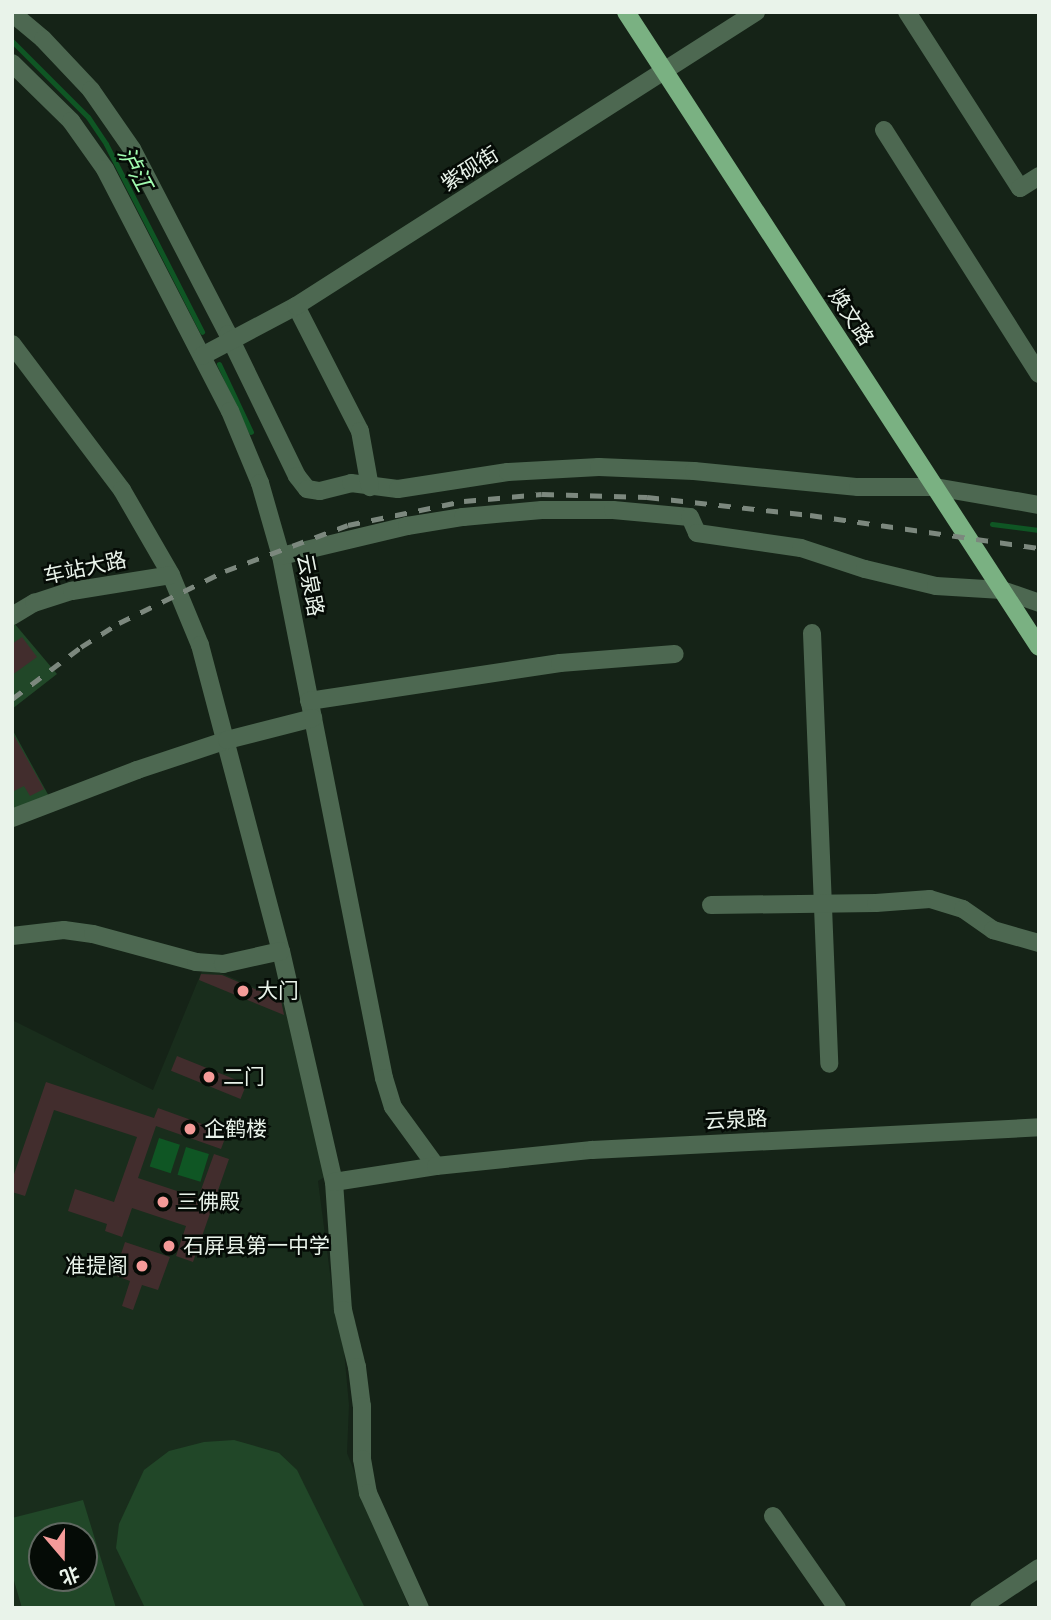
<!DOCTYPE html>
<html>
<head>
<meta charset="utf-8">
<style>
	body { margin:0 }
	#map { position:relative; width:1051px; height:1620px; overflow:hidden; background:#152317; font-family:Rubik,"Noto Sans SC",sans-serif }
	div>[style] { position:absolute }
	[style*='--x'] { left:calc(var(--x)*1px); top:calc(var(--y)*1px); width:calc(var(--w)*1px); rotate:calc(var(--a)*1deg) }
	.built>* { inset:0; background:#192d1c }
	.green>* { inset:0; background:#214728 }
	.water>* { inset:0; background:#0f5624; transform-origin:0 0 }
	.stream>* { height:5px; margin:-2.5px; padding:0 2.5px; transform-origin:2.5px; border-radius:2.5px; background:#0f5624 }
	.building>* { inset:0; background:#422d2d; transform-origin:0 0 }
	.minor>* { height:18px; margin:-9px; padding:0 9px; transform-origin:9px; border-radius:9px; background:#4d6851 }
	.major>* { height:18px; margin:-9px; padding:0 9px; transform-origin:9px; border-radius:9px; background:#7ab182 }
	.rail>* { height:5px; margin-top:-2.5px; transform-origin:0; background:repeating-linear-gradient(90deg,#7c887e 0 12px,transparent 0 24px) }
	.dots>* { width:19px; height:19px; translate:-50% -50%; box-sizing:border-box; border:4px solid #050b06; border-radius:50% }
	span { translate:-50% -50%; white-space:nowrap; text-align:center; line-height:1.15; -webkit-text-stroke:5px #050b06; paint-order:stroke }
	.street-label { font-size:21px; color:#e9f3ea }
	.poi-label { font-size:21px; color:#e9f3ea }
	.left { translate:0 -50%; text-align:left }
	.right { translate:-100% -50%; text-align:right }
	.water-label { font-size:23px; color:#a1fcb0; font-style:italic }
	.frame { position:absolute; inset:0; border:14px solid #e9f3ea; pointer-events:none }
	.north { position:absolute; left:28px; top:1522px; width:70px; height:70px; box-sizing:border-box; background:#050b06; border:2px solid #606861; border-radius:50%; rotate:160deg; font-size:19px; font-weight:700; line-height:28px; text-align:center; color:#e9f3ea }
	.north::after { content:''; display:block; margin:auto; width:24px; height:32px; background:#f59b99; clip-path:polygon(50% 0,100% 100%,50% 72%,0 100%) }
</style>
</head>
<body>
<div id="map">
	<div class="built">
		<div style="clip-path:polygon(evenodd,204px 966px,290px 1002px,328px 1175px,318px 1181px,335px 1312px,342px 1329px,349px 1405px,347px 1453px,409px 1608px,12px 1608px,12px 1020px,153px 1090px,204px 966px,42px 1536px,84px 1536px,84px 1578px,42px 1578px,42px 1536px)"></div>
	</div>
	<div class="green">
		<div style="clip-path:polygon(14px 623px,57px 674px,12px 709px,12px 625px)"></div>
		<div style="clip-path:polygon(12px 729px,56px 809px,12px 824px)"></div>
		<div style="clip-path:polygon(234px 1440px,279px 1453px,297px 1470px,365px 1608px,145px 1608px,116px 1548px,119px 1524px,144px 1470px,169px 1451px,204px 1442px)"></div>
		<div style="clip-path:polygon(evenodd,83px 1500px,116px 1608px,22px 1608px,12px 1574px,12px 1518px,83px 1500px,42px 1536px,84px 1536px,84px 1578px,42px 1578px,42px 1536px)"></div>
	</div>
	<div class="water">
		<div style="left:159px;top:1138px;width:22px;height:30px;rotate:18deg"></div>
		<div style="left:186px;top:1147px;width:24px;height:29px;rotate:17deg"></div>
	</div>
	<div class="stream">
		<div style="--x:12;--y:41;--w:107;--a:45"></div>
		<div style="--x:88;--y:117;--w:32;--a:56"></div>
		<div style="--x:106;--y:144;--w:211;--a:62.9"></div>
		<div style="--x:219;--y:364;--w:75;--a:64.8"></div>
		<div style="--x:992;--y:524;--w:47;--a:7.3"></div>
	</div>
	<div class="building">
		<div style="clip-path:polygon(22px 637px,37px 657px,12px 675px,12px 644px)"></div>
		<div style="clip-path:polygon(12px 732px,44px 789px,30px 796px,24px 786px,12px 792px)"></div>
		<div style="clip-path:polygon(201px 974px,222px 975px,281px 1000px,284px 1015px,199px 980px)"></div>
		<div style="left:177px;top:1056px;width:75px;height:16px;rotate:22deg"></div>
		<div style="clip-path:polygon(46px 1082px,154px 1118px,158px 1108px,227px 1133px,221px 1149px,156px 1126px,138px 1178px,198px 1198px,214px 1154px,229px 1159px,193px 1262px,176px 1256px,186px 1226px,132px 1208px,122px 1237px,105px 1231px,107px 1224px,68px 1211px,75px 1189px,114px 1202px,137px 1137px,54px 1110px,25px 1196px,12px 1192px,12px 1180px)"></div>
		<div style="clip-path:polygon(125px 1242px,170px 1257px,158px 1290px,142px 1285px,133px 1310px,122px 1306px,130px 1281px,114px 1275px)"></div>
	</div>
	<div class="minor">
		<div style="--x:907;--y:12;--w:209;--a:57.3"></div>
		<div style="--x:1020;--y:188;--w:22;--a:-32"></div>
		<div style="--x:12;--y:13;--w:40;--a:40"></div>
		<div style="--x:43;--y:39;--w:70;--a:46.7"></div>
		<div style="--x:91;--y:90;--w:72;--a:55.2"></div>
		<div style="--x:132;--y:149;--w:208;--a:62.6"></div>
		<div style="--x:228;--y:334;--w:158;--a:64.1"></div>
		<div style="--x:297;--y:476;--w:16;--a:52"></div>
		<div style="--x:307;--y:489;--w:13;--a:9"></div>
		<div style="--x:320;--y:491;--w:32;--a:-14"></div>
		<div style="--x:351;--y:483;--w:47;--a:7.3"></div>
		<div style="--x:398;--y:489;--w:111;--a:-8.8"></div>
		<div style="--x:508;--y:472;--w:91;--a:-3.1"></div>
		<div style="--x:599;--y:467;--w:95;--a:2.4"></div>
		<div style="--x:694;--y:471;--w:165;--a:5.6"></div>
		<div style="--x:858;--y:487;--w:77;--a:0"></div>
		<div style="--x:935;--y:487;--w:106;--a:9.8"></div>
		<div style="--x:12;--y:63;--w:83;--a:44.5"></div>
		<div style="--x:71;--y:121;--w:59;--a:54.7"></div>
		<div style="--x:105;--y:169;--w:272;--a:62.7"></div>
		<div style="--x:230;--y:411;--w:78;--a:67.4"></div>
		<div style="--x:260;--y:483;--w:76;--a:74"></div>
		<div style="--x:281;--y:556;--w:532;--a:78.84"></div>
		<div style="--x:384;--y:1078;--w:30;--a:73"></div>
		<div style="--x:393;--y:1107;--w:73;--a:53.9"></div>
		<div style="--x:884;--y:130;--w:289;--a:57.6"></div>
		<div style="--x:296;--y:306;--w:140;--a:62.9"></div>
		<div style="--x:360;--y:431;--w:57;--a:79.9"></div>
		<div style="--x:12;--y:344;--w:183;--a:53"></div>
		<div style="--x:122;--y:490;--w:98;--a:60"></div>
		<div style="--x:171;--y:575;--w:76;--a:67.5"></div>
		<div style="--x:200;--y:645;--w:317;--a:75.2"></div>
		<div style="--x:281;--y:951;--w:237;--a:77.1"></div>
		<div style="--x:334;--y:1182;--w:128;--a:86"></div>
		<div style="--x:343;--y:1310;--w:59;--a:76.2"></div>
		<div style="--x:357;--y:1367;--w:39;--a:83"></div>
		<div style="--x:362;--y:1406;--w:53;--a:90"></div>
		<div style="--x:362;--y:1459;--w:35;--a:80"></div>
		<div style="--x:368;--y:1493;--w:126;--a:65.7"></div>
		<div style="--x:202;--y:356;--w:106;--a:-28"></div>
		<div style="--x:296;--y:306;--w:546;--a:-32.58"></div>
		<div style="--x:281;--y:556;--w:130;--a:-13.4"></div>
		<div style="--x:407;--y:526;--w:57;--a:-9.1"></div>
		<div style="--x:463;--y:517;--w:79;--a:-5.1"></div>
		<div style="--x:542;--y:510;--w:71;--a:0"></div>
		<div style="--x:613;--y:510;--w:77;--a:5.2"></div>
		<div style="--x:690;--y:517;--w:17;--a:66"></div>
		<div style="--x:697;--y:533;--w:105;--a:8.2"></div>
		<div style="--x:801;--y:548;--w:67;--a:18.2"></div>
		<div style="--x:865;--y:569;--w:73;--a:13.5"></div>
		<div style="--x:936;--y:586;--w:66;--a:3.5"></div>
		<div style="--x:1002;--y:590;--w:39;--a:19"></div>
		<div style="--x:12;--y:616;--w:26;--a:-31"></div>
		<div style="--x:34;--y:603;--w:40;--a:-18"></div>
		<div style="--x:72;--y:591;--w:100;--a:-9.2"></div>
		<div style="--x:812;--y:633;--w:431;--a:87.7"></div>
		<div style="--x:309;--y:701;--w:254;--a:-8.6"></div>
		<div style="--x:560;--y:663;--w:115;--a:-4.5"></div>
		<div style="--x:12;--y:818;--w:134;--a:-21"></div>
		<div style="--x:137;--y:770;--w:95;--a:-18.4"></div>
		<div style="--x:227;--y:740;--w:89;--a:-14.3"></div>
		<div style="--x:711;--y:905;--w:165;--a:-0.7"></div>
		<div style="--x:876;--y:903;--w:54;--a:-4.2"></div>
		<div style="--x:930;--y:899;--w:34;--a:17"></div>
		<div style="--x:963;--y:909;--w:37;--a:35"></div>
		<div style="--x:993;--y:930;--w:48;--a:15.8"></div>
		<div style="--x:12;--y:936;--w:52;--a:-6.6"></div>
		<div style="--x:64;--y:930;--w:29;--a:8"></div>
		<div style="--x:93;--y:934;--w:107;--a:15.2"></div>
		<div style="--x:196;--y:962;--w:27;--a:4"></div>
		<div style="--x:223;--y:964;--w:59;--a:-12.6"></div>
		<div style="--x:334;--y:1182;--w:103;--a:-8.9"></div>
		<div style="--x:436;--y:1166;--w:157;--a:-5.9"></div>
		<div style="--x:592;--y:1150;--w:448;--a:-2.9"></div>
		<div style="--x:773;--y:1516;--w:112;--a:55.2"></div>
		<div style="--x:979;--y:1608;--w:72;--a:-33.7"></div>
	</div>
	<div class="major">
		<div style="--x:626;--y:12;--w:757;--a:56.96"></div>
	</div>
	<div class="rail">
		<div style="--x:12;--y:699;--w:86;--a:-37"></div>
		<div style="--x:81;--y:647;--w:45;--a:-32.3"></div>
		<div style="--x:119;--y:623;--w:118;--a:-26.1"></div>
		<div style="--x:225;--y:571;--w:131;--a:-20.5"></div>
		<div style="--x:348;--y:525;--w:118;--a:-11.7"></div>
		<div style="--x:464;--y:501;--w:78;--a:-5.1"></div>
		<div style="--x:542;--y:494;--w:105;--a:1.6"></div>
		<div style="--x:647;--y:497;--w:164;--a:6.3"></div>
		<div style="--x:810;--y:515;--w:231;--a:8.2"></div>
	</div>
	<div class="dots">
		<div style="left:243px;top:991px;background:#f59b99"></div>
		<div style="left:209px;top:1077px;background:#f59b99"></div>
		<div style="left:190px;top:1129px;background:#f59b99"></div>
		<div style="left:163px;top:1202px;background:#f59b99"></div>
		<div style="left:169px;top:1246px;background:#f59b99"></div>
		<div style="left:142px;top:1266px;background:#f59b99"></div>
	</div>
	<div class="street-label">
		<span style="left:470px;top:169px;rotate:-32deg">紫砚街</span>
		<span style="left:851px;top:317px;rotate:57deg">焕文路</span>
		<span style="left:85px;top:568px;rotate:-12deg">车站大路</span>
		<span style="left:310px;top:585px;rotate:79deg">云泉路</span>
		<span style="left:736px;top:1120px;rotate:-3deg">云泉路</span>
	</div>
	<div class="poi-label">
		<span class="left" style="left:257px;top:991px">大门</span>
		<span class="left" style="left:223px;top:1077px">二门</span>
		<span class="left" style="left:204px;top:1129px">企鹤楼</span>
		<span class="left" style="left:177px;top:1202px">三佛殿</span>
		<span class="left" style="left:183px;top:1246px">石屏县第一中学</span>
		<span class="right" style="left:128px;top:1266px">准提阁</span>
	</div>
	<div class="water-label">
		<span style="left:135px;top:169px;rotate:62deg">泸江</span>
	</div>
	<div class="frame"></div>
	<div class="north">北</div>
</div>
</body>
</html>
